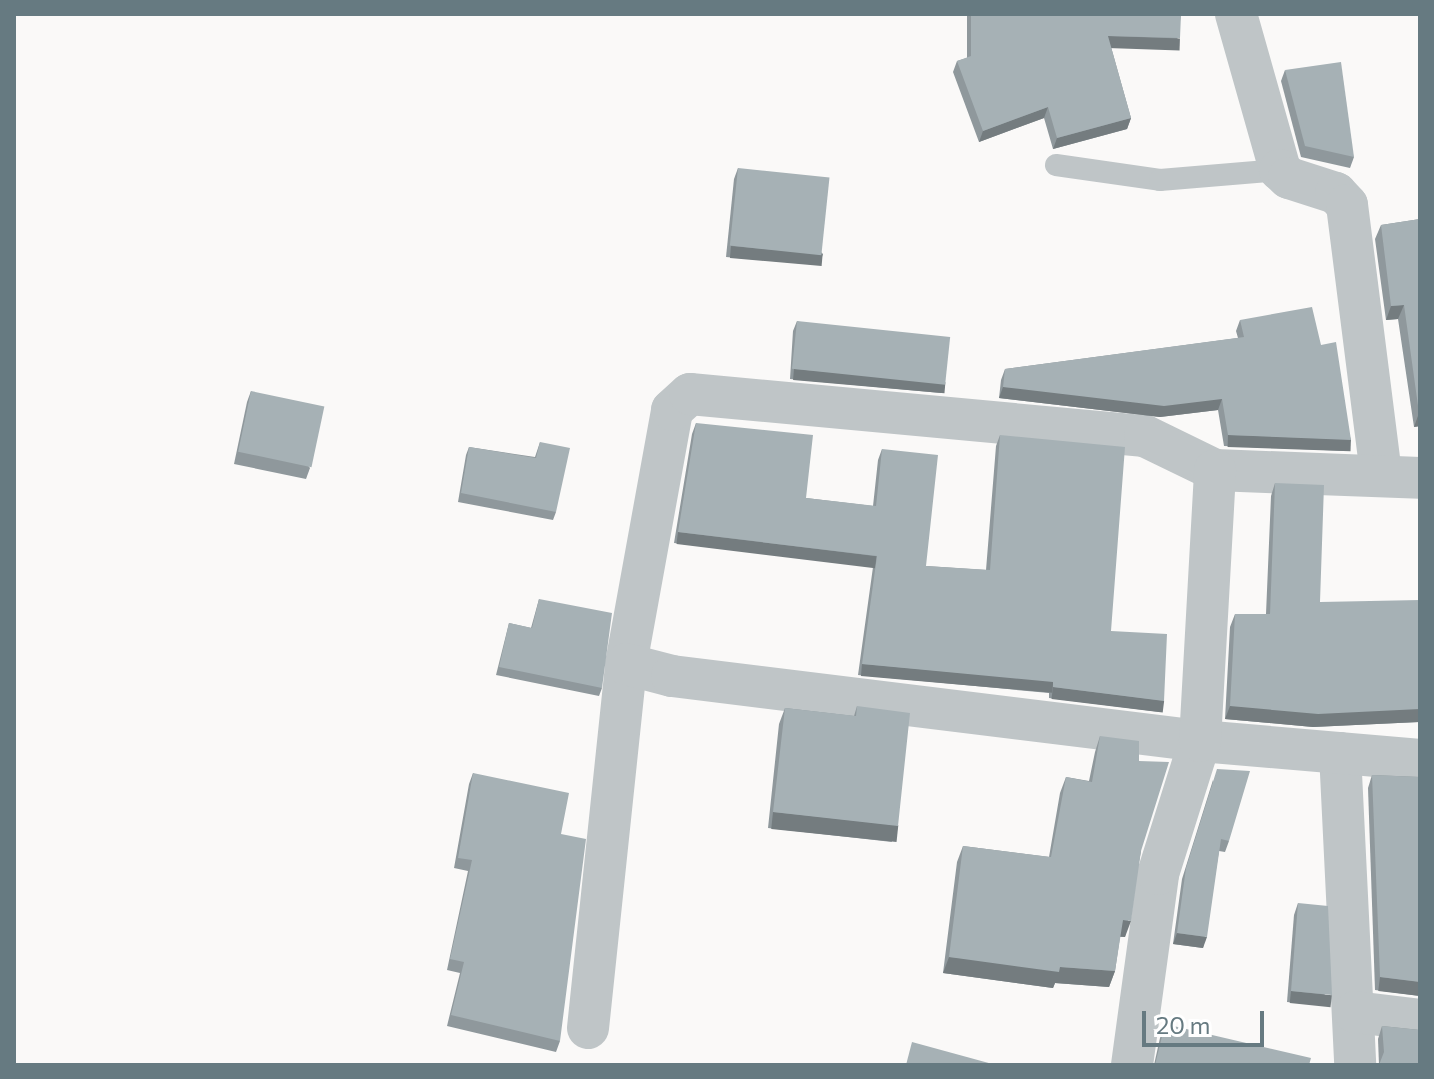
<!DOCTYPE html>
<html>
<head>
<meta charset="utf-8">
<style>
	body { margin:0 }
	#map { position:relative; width:1434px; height:1079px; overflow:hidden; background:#faf9f8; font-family:Commissioner,sans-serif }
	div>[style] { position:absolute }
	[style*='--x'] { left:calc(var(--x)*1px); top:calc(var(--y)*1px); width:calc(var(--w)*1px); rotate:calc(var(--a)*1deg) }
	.lane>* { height:22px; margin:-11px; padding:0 11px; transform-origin:11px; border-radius:11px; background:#bfc5c7 }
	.street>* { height:42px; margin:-21px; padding:0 21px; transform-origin:21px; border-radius:21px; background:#bfc5c7 }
	.wall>* { inset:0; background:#8f989c }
	.shaded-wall>* { inset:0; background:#747c7f; transform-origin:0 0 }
	.building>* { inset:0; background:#a6b1b5; transform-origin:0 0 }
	span { translate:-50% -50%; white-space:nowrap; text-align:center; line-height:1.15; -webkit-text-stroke:8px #fff; paint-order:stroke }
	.frame { position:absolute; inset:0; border:16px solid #667a81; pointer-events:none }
	.scale { position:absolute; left:1142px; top:1011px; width:122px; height:36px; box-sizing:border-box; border:4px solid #667a81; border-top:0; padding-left:10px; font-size:24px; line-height:28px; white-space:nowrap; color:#667a81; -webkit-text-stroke:6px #fff; paint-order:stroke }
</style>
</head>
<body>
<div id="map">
	<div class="lane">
		<div style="--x:1056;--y:165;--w:105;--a:8.2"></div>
		<div style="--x:1160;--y:180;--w:120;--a:-4.8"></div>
	</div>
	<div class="street">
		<div style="--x:1236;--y:14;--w:162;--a:74.2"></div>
		<div style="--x:1280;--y:170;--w:12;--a:42"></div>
		<div style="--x:1289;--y:178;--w:49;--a:17.7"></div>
		<div style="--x:1336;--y:193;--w:16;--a:47"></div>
		<div style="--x:1347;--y:205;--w:271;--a:82.8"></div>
		<div style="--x:626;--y:664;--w:258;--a:-79.7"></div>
		<div style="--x:672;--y:410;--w:24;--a:-42"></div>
		<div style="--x:690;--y:394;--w:457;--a:5.3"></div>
		<div style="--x:1145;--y:436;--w:78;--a:25.9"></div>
		<div style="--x:1215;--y:470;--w:205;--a:2.2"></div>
		<div style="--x:1340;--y:753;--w:312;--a:87.2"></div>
		<div style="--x:1355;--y:1012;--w:65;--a:7"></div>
		<div style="--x:588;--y:1028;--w:366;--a:-84"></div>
		<div style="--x:626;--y:664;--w:48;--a:14.6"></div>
		<div style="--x:672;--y:676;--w:532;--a:7.02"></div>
		<div style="--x:1200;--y:741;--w:221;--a:4.9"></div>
		<div style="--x:1132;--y:1065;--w:193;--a:-82.2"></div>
		<div style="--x:1158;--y:874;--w:139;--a:-72.5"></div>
		<div style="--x:1200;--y:741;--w:271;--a:-86.8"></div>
	</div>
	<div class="wall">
		<div style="clip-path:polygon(967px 14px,1181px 14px,1176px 49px,1111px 47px,1131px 118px,1127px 129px,1053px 149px,1044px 118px,979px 142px,953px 72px,957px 61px,967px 58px)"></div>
		<div style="clip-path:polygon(1285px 70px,1354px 157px,1350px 168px,1301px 157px,1281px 81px)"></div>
		<div style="clip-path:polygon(738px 168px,823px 254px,819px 265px,726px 257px,734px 179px)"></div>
		<div style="clip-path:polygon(1420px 219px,1420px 426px,1414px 427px,1398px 319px,1386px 320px,1375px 239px,1381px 225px)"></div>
		<div style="clip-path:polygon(1240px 320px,1321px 345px,1351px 440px,1347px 451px,1224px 446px,1218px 410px,1160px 417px,999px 398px,1001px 380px,1005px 369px,1238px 338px,1236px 331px)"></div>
		<div style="clip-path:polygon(797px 321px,945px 383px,941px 393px,790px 379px,793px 331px)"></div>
		<div style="clip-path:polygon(251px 391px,310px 468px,306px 479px,234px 464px,247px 402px)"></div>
		<div style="clip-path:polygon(696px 423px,806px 498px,873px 506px,878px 460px,882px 449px,926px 566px,986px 570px,996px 446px,1000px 435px,1111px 631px,1164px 701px,1160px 712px,1049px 698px,1049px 693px,858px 675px,873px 567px,674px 543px,692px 434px)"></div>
		<div style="clip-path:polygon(540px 442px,556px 512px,553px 520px,458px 502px,466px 455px,469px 447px,535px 457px)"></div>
		<div style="clip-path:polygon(1275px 483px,1320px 602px,1419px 722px,1313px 727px,1225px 719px,1230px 627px,1235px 614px,1266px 614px,1271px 496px)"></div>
		<div style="clip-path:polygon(539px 599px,602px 688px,599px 696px,496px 675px,509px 623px,531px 628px)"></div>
		<div style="clip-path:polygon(857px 706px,892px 842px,768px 828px,779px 724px,785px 708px,854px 716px)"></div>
		<div style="clip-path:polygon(1100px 736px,1141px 851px,1125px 937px,1120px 937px,1115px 971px,1109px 987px,1055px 983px,1053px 988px,943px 973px,957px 862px,963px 846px,1049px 857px,1060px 793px,1066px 777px,1089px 781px,1095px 752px)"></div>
		<div style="clip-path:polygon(473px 773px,561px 834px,560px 1041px,556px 1052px,447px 1026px,460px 973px,447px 970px,468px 871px,454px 868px,469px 784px)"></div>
		<div style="clip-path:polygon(1372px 775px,1420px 777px,1420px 996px,1375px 990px,1368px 788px)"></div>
		<div style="clip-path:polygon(1213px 780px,1229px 841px,1225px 852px,1219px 851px,1203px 948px,1173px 944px,1182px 879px)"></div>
		<div style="clip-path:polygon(1298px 903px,1328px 1006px,1287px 1002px,1294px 915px)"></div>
		<div style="clip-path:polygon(1165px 1024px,1309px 1065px,1154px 1065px,1160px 1038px)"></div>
		<div style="clip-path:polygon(1382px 1026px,1420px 1030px,1379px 1065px,1378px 1039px)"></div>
	</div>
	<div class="shaded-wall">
		<div style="left:1108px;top:36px;width:72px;height:12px;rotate:2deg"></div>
		<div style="clip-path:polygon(1048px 107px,1044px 118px,979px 142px,983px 131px)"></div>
		<div style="clip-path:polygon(1131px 118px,1127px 129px,1053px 149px,1057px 138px)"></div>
		<div style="left:731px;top:246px;width:92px;height:12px;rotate:5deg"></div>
		<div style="clip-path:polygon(1404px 305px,1398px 319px,1386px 320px,1391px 306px)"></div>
		<div style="left:794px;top:369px;width:152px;height:11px;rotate:5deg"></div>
		<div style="clip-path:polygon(1003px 387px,1222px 399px,1218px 410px,1160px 417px,999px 398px)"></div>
		<div style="clip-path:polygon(1420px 412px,1420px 426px,1414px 427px,1419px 413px)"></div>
		<div style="left:1228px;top:435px;width:123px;height:12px;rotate:2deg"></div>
		<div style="left:678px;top:532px;width:200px;height:12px;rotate:7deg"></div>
		<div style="left:862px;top:664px;width:192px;height:12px;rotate:5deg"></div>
		<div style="left:1053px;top:687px;width:112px;height:12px;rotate:7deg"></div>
		<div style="clip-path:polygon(1230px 706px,1420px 709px,1420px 720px,1419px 722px,1313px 727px,1225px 719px)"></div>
		<div style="left:773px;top:812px;width:126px;height:17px;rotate:6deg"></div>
		<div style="clip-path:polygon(1123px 920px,1131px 921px,1125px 937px,1117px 936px)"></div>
		<div style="clip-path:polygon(1177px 933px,1207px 937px,1203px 948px,1173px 944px)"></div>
		<div style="clip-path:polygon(949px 957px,1060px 967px,1115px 971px,1109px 987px,1055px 983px,1053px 988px,943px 973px)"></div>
		<div style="left:1380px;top:977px;width:40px;height:14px;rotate:7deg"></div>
		<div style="left:1291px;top:991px;width:41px;height:12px;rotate:6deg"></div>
	</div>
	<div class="building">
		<div style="clip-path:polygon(971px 14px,1181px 14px,1180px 38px,1108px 36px,1131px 118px,1057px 138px,1048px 107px,983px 131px,957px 61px,971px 56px)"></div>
		<div style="clip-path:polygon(1341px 62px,1354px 157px,1305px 146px,1285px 70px)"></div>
		<div style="left:738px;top:168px;width:92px;height:78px;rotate:6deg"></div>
		<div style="clip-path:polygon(1420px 219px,1420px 412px,1419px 413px,1404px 305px,1391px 306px,1381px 225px)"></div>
		<div style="clip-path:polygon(1312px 307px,1321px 345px,1336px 342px,1351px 440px,1228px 435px,1222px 399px,1164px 406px,1003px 387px,1005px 369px,1244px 337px,1240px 320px)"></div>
		<div style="left:797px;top:321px;width:154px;height:48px;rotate:6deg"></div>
		<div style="left:251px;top:391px;width:75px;height:62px;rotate:12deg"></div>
		<div style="clip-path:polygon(696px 423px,813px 435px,806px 498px,876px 506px,882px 449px,938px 455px,926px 566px,990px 570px,1000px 435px,1125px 447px,1111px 631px,1167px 634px,1164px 701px,1053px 687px,1053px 682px,862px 664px,877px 556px,678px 532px)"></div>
		<div style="clip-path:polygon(540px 442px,570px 448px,556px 512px,461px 493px,469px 447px,536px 458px)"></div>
		<div style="clip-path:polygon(1275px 483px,1324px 485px,1320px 602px,1420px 600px,1420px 709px,1318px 714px,1230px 706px,1235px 614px,1270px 614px)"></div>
		<div style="clip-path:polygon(539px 599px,612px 613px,602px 688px,499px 667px,509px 623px,532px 628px)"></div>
		<div style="clip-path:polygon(857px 706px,910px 713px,898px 826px,773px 812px,785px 708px,856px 716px)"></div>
		<div style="clip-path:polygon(1100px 736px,1139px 741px,1139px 761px,1169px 762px,1141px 851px,1131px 921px,1123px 920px,1115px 971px,1060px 967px,1059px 972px,949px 957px,963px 846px,1051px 857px,1066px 777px,1092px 782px)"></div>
		<div style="clip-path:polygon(1217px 769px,1250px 771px,1229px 841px,1221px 839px,1207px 937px,1177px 933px,1186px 868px)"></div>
		<div style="clip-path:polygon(473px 773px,569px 793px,561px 834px,586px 839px,560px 1041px,451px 1015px,464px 962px,450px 959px,472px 860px,458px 858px)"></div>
		<div style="clip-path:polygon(1372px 775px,1420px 777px,1420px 982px,1380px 977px)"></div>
		<div style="clip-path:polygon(1298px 903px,1328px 906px,1332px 995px,1291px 991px)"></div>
		<div style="clip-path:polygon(1165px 1024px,1311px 1058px,1309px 1065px,1155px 1065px)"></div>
		<div style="clip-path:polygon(1382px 1026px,1420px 1030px,1420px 1065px,1379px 1065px,1384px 1052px)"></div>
		<div style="clip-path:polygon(912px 1042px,996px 1065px,906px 1065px)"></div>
	</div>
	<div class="frame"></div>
	<div class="scale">20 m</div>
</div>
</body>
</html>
